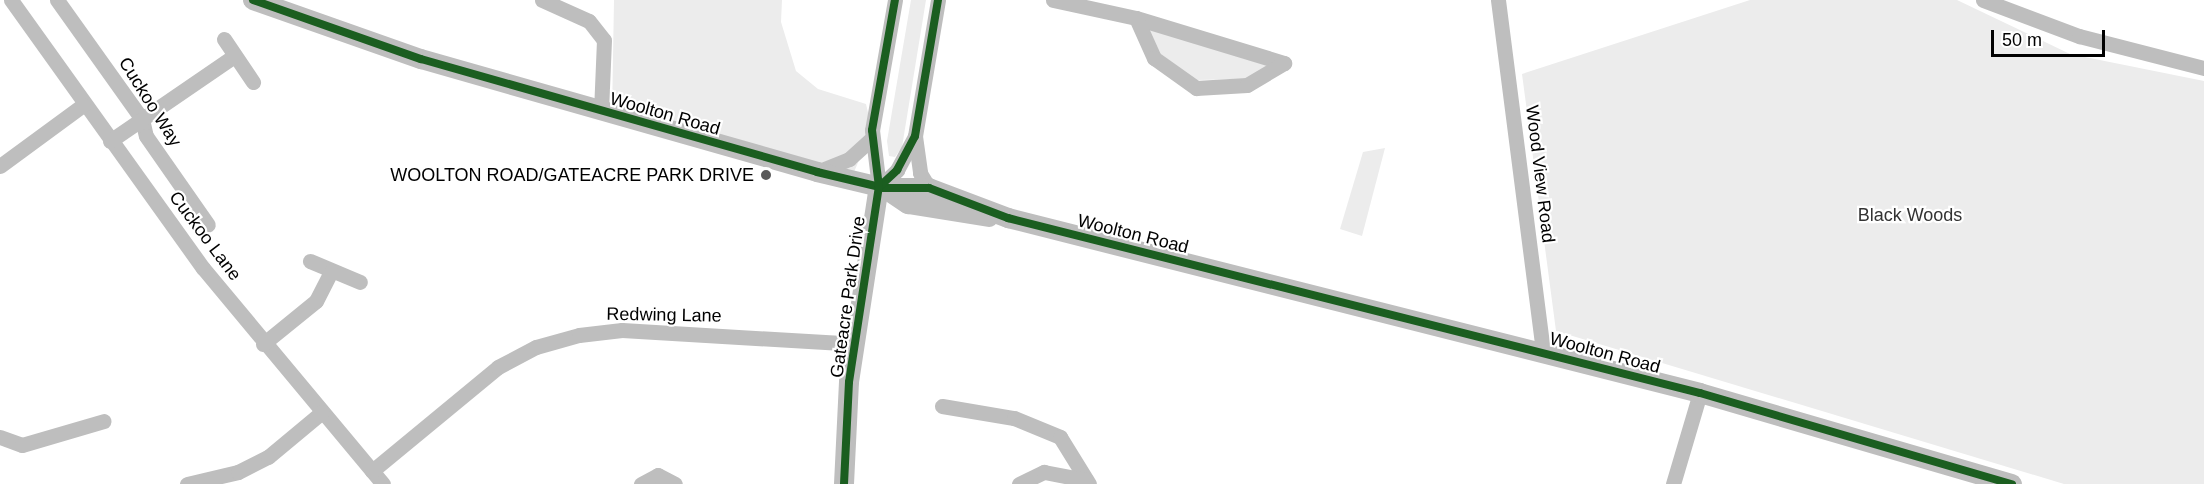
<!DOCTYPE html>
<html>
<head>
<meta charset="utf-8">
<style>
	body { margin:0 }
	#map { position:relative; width:2204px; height:484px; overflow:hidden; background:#fff; font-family:Helvetica,sans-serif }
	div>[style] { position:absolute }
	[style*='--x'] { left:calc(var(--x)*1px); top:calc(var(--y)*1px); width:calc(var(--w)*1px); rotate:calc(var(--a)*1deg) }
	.green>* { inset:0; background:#ececec }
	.minor>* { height:15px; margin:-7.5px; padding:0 7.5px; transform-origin:7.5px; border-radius:7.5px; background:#bebebe }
	.tertiary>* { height:20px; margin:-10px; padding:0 10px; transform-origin:10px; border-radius:10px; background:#bebebe }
	.cycleway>* { height:8px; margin:-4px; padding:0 4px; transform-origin:4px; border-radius:4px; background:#1b5e20 }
	.dots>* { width:16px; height:16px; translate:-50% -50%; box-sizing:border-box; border:3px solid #fff; border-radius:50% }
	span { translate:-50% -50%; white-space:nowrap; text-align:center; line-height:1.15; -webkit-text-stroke:4.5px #fff; paint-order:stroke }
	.street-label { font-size:18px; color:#000 }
	.poi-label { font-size:18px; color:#000 }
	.right { translate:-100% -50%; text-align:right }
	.park-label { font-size:18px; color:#333 }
	.scale { position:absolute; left:1991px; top:30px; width:114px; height:27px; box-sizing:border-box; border:3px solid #000; border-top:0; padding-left:8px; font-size:18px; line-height:21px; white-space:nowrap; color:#000; -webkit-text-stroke:4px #fff; paint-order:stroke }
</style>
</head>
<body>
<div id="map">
	<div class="green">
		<div style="clip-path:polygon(614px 0,782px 0,781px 22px,796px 71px,818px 89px,866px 104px,872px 130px,854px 172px,612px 114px)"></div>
		<div style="clip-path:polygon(911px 0,926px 0,902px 147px,895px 157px,889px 156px,887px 141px)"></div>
		<div style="clip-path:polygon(1750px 0,1957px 0,2070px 54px,2204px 81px,2204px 484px,2064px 484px,1556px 331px,1522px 74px)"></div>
		<div style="clip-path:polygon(1143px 24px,1275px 65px,1247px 79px,1196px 80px,1158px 52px)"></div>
		<div style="clip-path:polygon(1385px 148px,1362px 236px,1340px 229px,1363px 152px)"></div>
	</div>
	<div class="minor">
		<div style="--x:11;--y:0;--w:330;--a:54.4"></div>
		<div style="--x:203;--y:268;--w:281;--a:50.2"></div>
		<div style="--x:57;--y:0;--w:146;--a:54.5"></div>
		<div style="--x:142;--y:119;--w:17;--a:77"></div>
		<div style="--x:146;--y:136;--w:108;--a:55.1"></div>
		<div style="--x:542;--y:0;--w:51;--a:24.1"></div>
		<div style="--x:589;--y:21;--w:24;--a:52"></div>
		<div style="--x:604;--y:40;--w:71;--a:92.4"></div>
		<div style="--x:895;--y:0;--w:132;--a:100"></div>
		<div style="--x:872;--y:130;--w:57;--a:83"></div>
		<div style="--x:879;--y:187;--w:25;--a:-43"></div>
		<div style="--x:897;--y:170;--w:38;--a:-62"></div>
		<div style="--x:915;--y:136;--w:138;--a:-80.4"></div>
		<div style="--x:1053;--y:0;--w:85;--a:12.2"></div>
		<div style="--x:1136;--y:18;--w:155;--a:16.9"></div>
		<div style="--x:1498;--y:0;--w:355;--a:82.7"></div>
		<div style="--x:1983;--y:0;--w:103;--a:20.6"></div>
		<div style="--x:2079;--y:36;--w:129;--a:14.4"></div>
		<div style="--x:1136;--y:18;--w:44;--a:65.8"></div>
		<div style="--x:1154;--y:58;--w:52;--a:35.5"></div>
		<div style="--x:1196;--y:88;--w:51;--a:-3.4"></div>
		<div style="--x:1247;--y:85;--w:43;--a:-30.7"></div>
		<div style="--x:224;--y:39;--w:52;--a:56"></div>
		<div style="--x:915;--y:136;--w:37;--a:82"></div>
		<div style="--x:920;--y:173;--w:17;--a:59"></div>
		<div style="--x:110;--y:141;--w:150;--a:-34.4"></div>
		<div style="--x:0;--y:166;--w:103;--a:-36.3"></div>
		<div style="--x:817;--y:172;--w:35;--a:-22"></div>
		<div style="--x:849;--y:159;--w:30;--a:-42"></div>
		<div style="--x:310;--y:261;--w:54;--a:22.8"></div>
		<div style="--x:263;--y:344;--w:68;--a:-39.1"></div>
		<div style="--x:316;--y:301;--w:33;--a:-63"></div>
		<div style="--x:942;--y:406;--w:73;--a:9.5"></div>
		<div style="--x:1014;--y:418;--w:50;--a:22.4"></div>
		<div style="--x:1060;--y:437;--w:55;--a:58.3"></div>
		<div style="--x:0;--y:437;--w:23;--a:20"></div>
		<div style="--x:22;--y:445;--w:85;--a:-16.3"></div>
		<div style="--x:372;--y:471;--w:163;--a:-39.5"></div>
		<div style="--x:498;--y:367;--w:43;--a:-27.8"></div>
		<div style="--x:536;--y:347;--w:45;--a:-15.6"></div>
		<div style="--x:579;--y:335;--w:43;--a:-6.6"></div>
		<div style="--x:622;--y:330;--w:233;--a:3.4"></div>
		<div style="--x:187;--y:484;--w:52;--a:-13.2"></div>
		<div style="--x:238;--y:472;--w:34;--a:-27"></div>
		<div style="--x:268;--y:457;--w:70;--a:-39.8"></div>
		<div style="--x:641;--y:484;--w:19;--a:-28"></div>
		<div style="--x:658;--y:475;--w:19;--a:28"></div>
		<div style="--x:1019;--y:484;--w:28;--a:-26"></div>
		<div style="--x:1044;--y:472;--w:43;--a:10.8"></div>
		<div style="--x:1673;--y:484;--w:95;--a:-73.5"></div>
	</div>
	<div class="tertiary">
		<div style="--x:253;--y:0;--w:178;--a:19.4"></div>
		<div style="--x:421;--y:59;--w:412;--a:15.9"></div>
		<div style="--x:817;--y:172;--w:69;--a:13.4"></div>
		<div style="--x:884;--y:188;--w:45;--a:0"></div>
		<div style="--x:929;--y:188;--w:85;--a:20.8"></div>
		<div style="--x:1008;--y:218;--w:714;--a:14.19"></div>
		<div style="--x:1700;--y:393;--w:325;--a:16.3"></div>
		<div style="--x:884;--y:188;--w:29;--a:34"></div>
		<div style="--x:908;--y:204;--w:82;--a:9.1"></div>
		<div style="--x:844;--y:484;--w:102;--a:-87.2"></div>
		<div style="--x:849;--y:382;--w:197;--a:-81.3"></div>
	</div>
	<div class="cycleway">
		<div style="--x:253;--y:0;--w:178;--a:19.4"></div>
		<div style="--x:421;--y:59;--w:412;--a:15.9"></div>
		<div style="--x:817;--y:172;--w:69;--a:13.4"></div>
		<div style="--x:884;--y:188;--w:45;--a:0"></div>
		<div style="--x:929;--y:188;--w:85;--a:20.8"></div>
		<div style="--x:1008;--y:218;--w:714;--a:14.19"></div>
		<div style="--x:1700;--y:393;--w:325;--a:16.3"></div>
		<div style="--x:879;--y:187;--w:25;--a:-43"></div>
		<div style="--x:897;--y:170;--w:38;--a:-62"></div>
		<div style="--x:915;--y:136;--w:138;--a:-80.4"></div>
		<div style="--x:844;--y:484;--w:102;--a:-87.2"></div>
		<div style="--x:849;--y:382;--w:197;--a:-81.3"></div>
		<div style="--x:879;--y:187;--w:57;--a:-97"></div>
		<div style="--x:872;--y:130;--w:132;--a:-80"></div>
	</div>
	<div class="dots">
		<div style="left:766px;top:175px;background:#595959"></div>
	</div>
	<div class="street-label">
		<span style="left:150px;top:102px;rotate:58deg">Cuckoo Way</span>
		<span style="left:665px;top:114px;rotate:16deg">Woolton Road</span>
		<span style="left:1540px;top:174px;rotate:83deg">Wood View Road</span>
		<span style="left:1133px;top:234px;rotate:14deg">Woolton Road</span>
		<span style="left:205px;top:236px;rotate:53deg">Cuckoo Lane</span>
		<span style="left:848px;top:297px;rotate:-82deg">Gateacre Park Drive</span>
		<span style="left:664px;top:315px;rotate:1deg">Redwing Lane</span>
		<span style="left:1605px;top:353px;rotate:15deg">Woolton Road</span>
	</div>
	<div class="poi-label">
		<span class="right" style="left:754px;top:175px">WOOLTON ROAD/GATEACRE PARK DRIVE</span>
	</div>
	<div class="park-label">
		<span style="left:1910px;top:215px">Black Woods</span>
	</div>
	<div class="scale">50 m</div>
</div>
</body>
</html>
